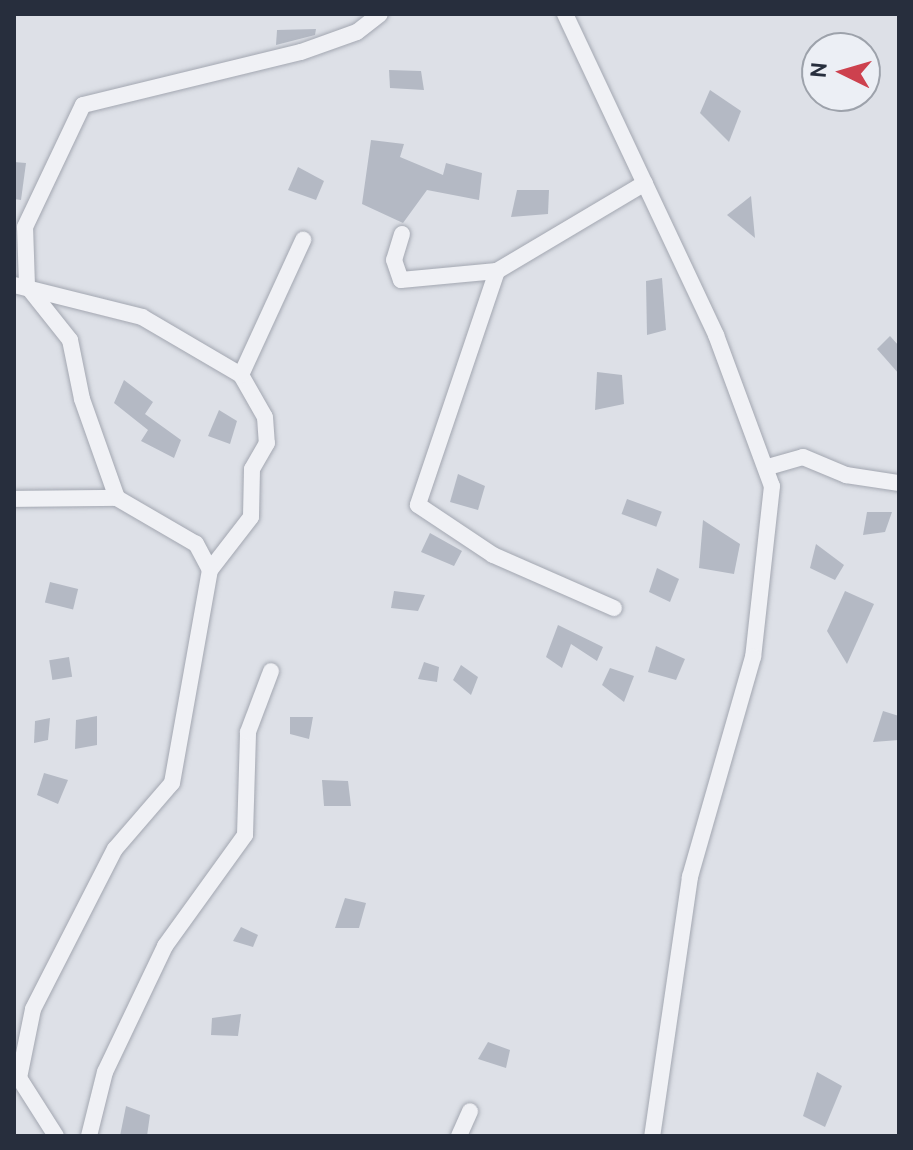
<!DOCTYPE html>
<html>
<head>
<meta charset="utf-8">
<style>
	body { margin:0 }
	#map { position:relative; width:913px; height:1150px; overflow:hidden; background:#dde0e7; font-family:Cabin,sans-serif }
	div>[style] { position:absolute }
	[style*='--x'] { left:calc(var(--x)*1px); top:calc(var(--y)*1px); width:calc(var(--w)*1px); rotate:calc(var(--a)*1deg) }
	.building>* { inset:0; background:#b4b9c4; transform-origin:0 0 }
	.roads { filter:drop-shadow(0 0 2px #a3a7b1) drop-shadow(0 0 2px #a3a7b1) }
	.minor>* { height:16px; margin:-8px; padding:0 8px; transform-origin:8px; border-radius:8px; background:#f0f1f5 }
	span { translate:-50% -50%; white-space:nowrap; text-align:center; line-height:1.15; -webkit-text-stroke:6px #eceff5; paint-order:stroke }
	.frame { position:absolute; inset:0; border:16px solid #272e3d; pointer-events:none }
	.north { position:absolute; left:801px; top:32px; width:80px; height:80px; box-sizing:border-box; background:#eceff5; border:2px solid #9da2ab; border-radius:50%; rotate:275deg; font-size:22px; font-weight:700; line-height:32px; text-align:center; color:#272e3d }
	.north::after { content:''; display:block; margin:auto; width:28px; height:36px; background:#cd414e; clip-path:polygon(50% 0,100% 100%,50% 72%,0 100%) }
</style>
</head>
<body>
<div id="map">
	<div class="building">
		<div style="clip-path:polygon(316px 29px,315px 35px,276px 45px,277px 30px)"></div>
		<div style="clip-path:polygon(389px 70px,421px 71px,424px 90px,390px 88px)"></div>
		<div style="clip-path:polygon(710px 90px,741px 111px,729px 142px,700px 113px)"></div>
		<div style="clip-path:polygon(371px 140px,404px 144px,400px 157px,443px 175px,446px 163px,482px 173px,479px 200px,427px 190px,403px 223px,362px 204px)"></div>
		<div style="clip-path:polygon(14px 162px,26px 163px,21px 200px,14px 199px)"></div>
		<div style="clip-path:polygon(298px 167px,324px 181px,316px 200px,288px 190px)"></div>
		<div style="clip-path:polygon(517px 190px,549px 190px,548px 214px,511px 217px)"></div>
		<div style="clip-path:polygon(751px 196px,755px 238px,727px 215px)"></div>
		<div style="clip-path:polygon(662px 278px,666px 330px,647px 335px,646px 281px)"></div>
		<div style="clip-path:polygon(890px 336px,899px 346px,899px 374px,877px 349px)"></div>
		<div style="clip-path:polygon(597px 372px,622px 375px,624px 404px,595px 410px)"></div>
		<div style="clip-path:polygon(124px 380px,153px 402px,145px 414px,181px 440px,174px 458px,141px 441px,148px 430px,114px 403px)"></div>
		<div style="clip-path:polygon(219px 410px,237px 421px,230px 444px,208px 436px)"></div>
		<div style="clip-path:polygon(458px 474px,485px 486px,478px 510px,450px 502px)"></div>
		<div style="left:627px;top:499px;width:37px;height:16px;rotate:20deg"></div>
		<div style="clip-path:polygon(867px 512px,892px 512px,885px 532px,863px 535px)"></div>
		<div style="clip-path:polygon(703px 520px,740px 544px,734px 574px,699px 568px)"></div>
		<div style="clip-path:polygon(430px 533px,462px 551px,454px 566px,421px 552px)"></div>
		<div style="clip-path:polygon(816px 544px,844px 565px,835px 580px,810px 568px)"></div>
		<div style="clip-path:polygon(657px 568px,679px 579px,670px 602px,649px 592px)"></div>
		<div style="left:50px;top:582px;width:29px;height:21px;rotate:14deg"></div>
		<div style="clip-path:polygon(394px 591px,425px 595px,418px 611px,391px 608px)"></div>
		<div style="clip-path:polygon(845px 591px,874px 604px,847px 664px,827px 631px)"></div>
		<div style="clip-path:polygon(558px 625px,603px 647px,597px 661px,571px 644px,562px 668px,546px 657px)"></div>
		<div style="clip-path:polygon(656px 646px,685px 659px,676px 680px,648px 672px)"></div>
		<div style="left:69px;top:657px;width:20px;height:20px;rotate:81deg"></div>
		<div style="clip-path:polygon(424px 662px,439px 667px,437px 682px,418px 679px)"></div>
		<div style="clip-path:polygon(461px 665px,478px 677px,471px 695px,453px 680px)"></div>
		<div style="clip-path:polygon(610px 668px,634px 676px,624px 702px,602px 685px)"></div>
		<div style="clip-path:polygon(883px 711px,899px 716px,899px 740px,873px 742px)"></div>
		<div style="clip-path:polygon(97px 716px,97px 745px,75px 749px,76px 720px)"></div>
		<div style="clip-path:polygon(290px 717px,313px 717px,309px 739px,290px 734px)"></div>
		<div style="clip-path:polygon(50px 718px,48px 740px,34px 743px,35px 721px)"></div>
		<div style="clip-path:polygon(44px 773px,68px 780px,58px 804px,37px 795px)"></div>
		<div style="clip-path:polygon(322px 780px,348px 781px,351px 806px,324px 806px)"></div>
		<div style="clip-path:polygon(345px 898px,366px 903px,359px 928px,335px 928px)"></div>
		<div style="clip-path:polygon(241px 927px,258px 935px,253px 947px,233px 941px)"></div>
		<div style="clip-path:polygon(241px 1014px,238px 1036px,211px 1035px,212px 1018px)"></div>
		<div style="clip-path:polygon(488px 1042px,510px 1050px,506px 1068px,478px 1059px)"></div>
		<div style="clip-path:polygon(817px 1072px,842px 1086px,825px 1127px,803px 1116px)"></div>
		<div style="clip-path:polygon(126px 1106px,150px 1115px,147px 1136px,120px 1136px)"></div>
	</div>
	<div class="roads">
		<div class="minor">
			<div style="--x:565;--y:14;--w:355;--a:64.8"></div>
			<div style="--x:716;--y:335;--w:161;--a:69.7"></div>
			<div style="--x:772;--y:486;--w:172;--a:96.3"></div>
			<div style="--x:753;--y:657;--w:229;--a:106"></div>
			<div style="--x:690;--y:877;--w:262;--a:98.3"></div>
			<div style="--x:402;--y:234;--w:27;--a:107"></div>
			<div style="--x:394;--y:260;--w:21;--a:71"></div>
			<div style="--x:401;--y:280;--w:96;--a:-5.4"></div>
			<div style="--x:497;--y:271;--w:172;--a:-30.7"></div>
			<div style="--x:497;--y:271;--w:247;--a:108.7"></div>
			<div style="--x:418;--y:505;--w:90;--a:33.7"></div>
			<div style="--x:493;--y:555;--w:132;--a:23.7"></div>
			<div style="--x:14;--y:285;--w:132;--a:14"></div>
			<div style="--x:142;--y:317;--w:115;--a:30.4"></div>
			<div style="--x:241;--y:375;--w:48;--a:60.3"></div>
			<div style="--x:265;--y:417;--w:26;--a:86"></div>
			<div style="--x:267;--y:443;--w:30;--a:120"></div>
			<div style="--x:252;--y:469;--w:48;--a:91.2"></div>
			<div style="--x:251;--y:517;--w:67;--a:127.7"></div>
			<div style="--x:241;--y:375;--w:149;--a:-65.3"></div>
			<div style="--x:768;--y:467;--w:36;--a:-16"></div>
			<div style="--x:803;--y:457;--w:47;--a:22.7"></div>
			<div style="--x:846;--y:475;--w:54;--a:8.6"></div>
			<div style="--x:14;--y:499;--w:103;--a:-0.6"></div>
			<div style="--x:56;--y:1136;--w:69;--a:-122.5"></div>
			<div style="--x:19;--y:1078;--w:70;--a:-78.5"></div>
			<div style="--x:33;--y:1009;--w:180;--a:-62.9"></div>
			<div style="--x:115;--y:849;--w:87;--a:-49.2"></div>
			<div style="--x:172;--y:783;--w:216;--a:-79.9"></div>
			<div style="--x:210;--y:570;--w:30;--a:-118"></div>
			<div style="--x:196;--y:544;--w:91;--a:-149.8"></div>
			<div style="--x:117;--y:498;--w:105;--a:-109.5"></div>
			<div style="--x:82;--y:399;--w:60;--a:-101.5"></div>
			<div style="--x:70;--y:340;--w:69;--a:-128.5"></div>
			<div style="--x:27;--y:286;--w:59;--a:-91.9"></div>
			<div style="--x:25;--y:227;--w:135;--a:-64.6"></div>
			<div style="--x:83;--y:105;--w:224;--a:-13.7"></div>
			<div style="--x:301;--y:52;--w:59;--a:-19.7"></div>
			<div style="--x:357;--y:32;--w:29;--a:-38"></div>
			<div style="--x:89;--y:1136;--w:66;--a:-76"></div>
			<div style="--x:105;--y:1072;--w:140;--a:-64.5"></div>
			<div style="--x:165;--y:946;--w:137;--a:-54.2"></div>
			<div style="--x:245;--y:835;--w:103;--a:-88.3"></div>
			<div style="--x:248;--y:732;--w:65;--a:-69.3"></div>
			<div style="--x:459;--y:1136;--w:27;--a:-66"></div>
		</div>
	</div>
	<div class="frame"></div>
	<div class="north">N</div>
</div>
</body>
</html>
